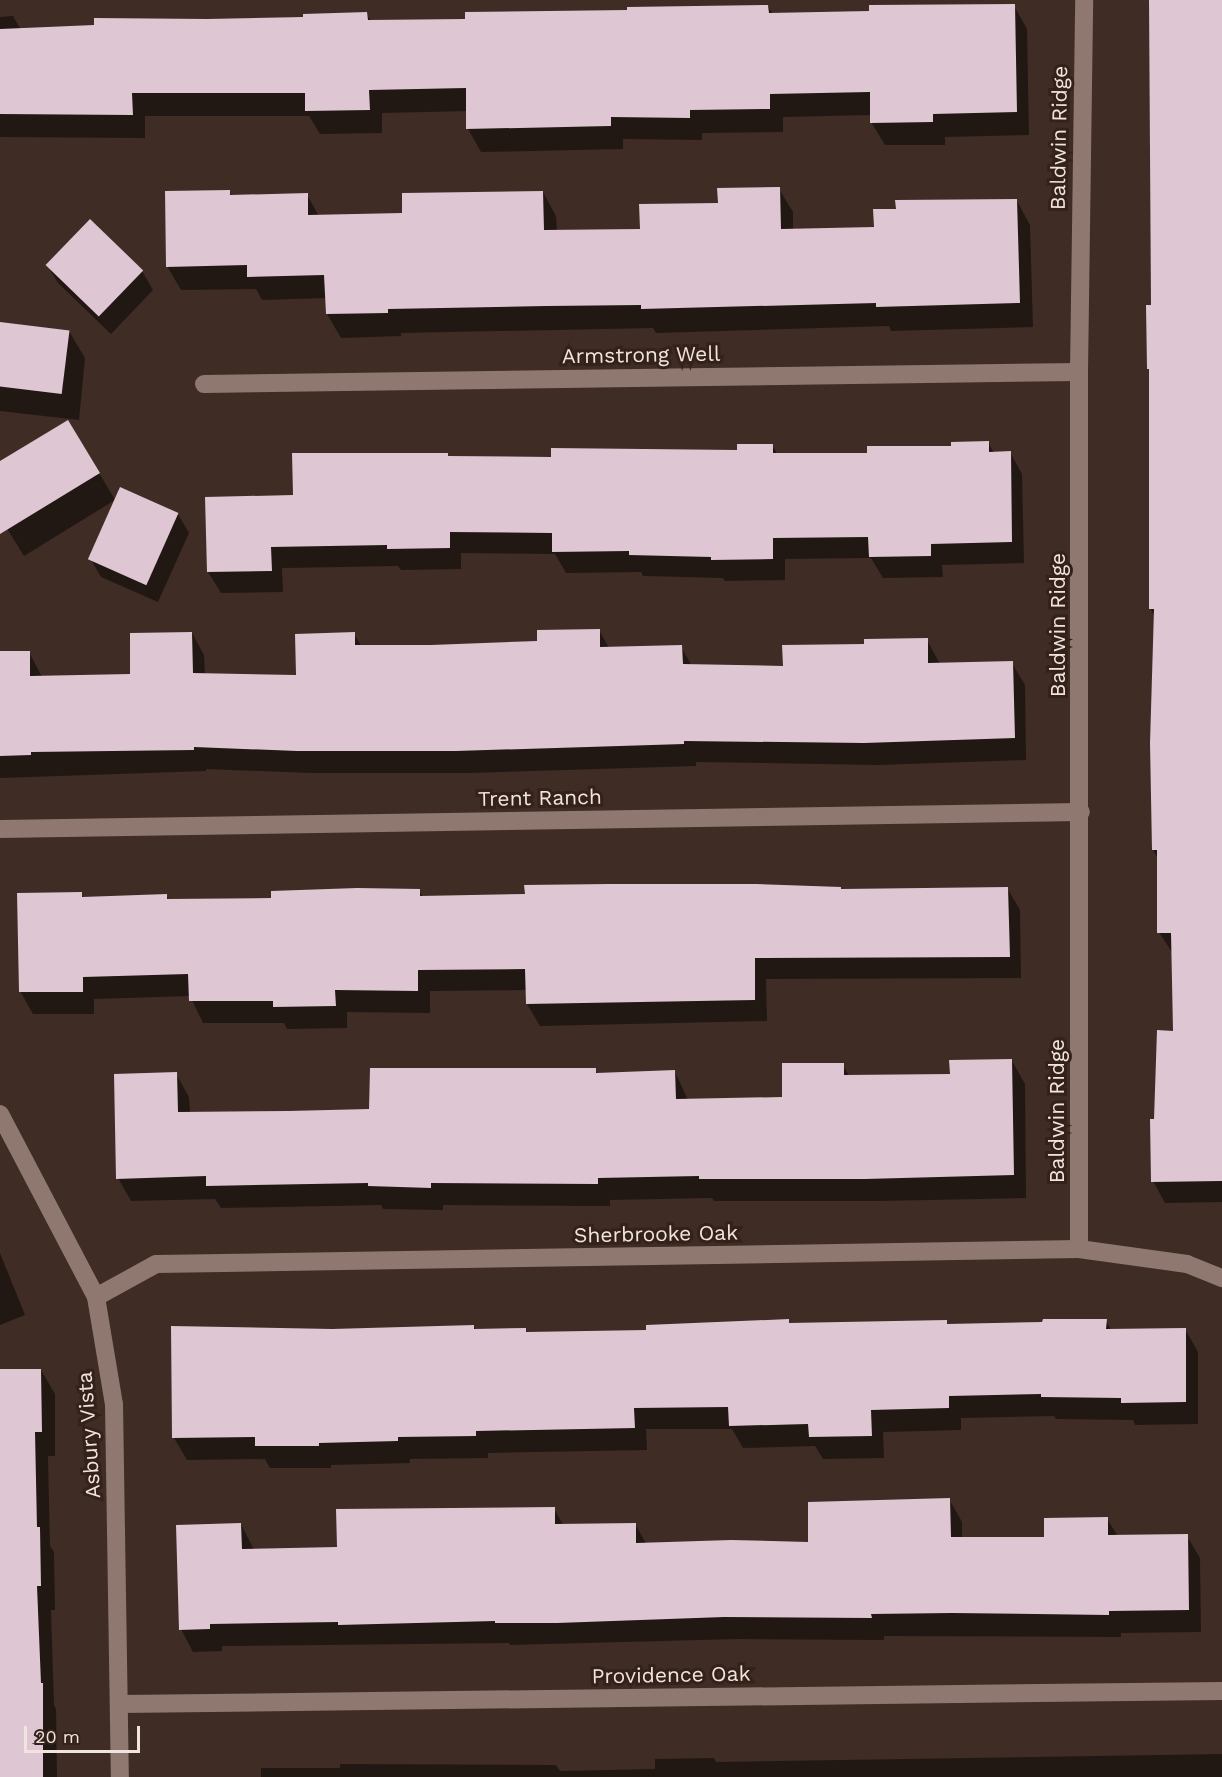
<!DOCTYPE html>
<html>
<head>
<meta charset="utf-8">
<style>
	body { margin:0 }
	#map { position:relative; width:1222px; height:1777px; overflow:hidden; background:#3f2c24; font-family:"Work Sans",sans-serif }
	div>[style] { position:absolute }
	[style*='--x'] { left:calc(var(--x)*1px); top:calc(var(--y)*1px); width:calc(var(--w)*1px); rotate:calc(var(--a)*1deg) }
	.shadow>* { inset:0; background:#0007 }
	.building>* { inset:0; background:#dec6d3; transform-origin:0 0 }
	.street>* { height:18px; margin:-9px; padding:0 9px; transform-origin:9px; border-radius:9px; background:#8f786f }
	span { translate:-50% -50%; white-space:nowrap; text-align:center; line-height:1.15; -webkit-text-stroke:6px #34221a; paint-order:stroke }
	.street-label { font-size:21px; color:#f1e4df }
	.scale { position:absolute; left:24px; top:1726px; width:116px; height:27px; box-sizing:border-box; border:3px solid #f1e4df; border-top:0; padding-left:8px; font-size:18px; line-height:21px; white-space:nowrap; color:#f1e4df; -webkit-text-stroke:4px #34221a; paint-order:stroke }
</style>
</head>
<body>
<div id="map">
	<div class="shadow">
		<div style="clip-path:polygon(1151px 0,1222px 0,1222px 1202px,1165px 1203px,1153px 1181px,1156px 1121px,1175px 1032px,1173px 954px,1159px 932px,1158px 859px,1153px 850px,1152px 743px,1155px 617px,1150px 608px,1151px 373px,1148px 368px,1152px 306px)"></div>
		<div style="clip-path:polygon(768px 6px,773px 15px,1014px 6px,1027px 29px,1029px 135px,945px 137px,945px 145px,885px 145px,871px 122px,871px 115px,783px 117px,783px 132px,702px 133px,702px 140px,623px 139px,623px 149px,481px 152px,468px 129px,468px 111px,382px 113px,382px 133px,320px 134px,309px 116px,145px 116px,145px 138px,0 137px,0 17px,13px 16px,21px 30px,366px 14px,371px 21px,466px 20px)"></div>
		<div style="clip-path:polygon(779px 189px,793px 212px,793px 230px,875px 228px,1017px 201px,1030px 225px,1033px 327px,891px 331px,889px 326px,656px 333px,653px 328px,401px 333px,401px 336px,341px 338px,327px 314px,327px 298px,262px 300px,256px 289px,181px 290px,167px 266px,229px 191px,232px 196px,307px 195px,319px 216px,404px 214px,543px 192px,556px 216px,557px 231px,641px 230px,719px 204px)"></div>
		<div style="clip-path:polygon(47px 265px,142px 271px,153px 290px,111px 334px,58px 283px)"></div>
		<div style="clip-path:polygon(0 324px,69px 331px,85px 358px,79px 420px,0 411px)"></div>
		<div style="clip-path:polygon(988px 442px,994px 453px,1010px 452px,1022px 474px,1024px 563px,942px 565px,943px 577px,883px 578px,871px 558px,785px 559px,785px 580px,725px 581px,723px 578px,643px 576px,641px 572px,566px 573px,555px 554px,461px 553px,461px 569px,401px 570px,398px 566px,282px 568px,283px 592px,221px 593px,208px 572px,295px 496px,447px 454px,449px 458px,553px 459px,739px 452px,772px 445px,778px 455px,869px 455px)"></div>
		<div style="clip-path:polygon(0 463px,99px 473px,115px 500px,24px 556px,0 517px)"></div>
		<div style="clip-path:polygon(178px 514px,189px 533px,158px 602px,101px 577px,90px 558px)"></div>
		<div style="clip-path:polygon(599px 630px,609px 648px,681px 647px,692px 666px,784px 667px,865px 645px,927px 640px,940px 664px,1012px 663px,1025px 685px,1026px 760px,878px 765px,696px 762px,696px 766px,470px 773px,311px 773px,206px 769px,206px 771px,0 778px,0 653px,29px 652px,42px 677px,132px 676px,192px 633px,204px 655px,205px 675px,297px 676px,354px 634px,362px 647px,538px 643px)"></div>
		<div style="clip-path:polygon(1007px 888px,1020px 910px,1021px 978px,766px 979px,767px 1021px,540px 1026px,527px 1004px,527px 990px,430px 991px,430px 1013px,347px 1012px,347px 1028px,287px 1029px,284px 1023px,203px 1023px,190px 996px,94px 999px,94px 1014px,33px 1014px,20px 991px,81px 894px,84px 898px,166px 896px,169px 901px,273px 899px,419px 890px,423px 898px)"></div>
		<div style="clip-path:polygon(1012px 1061px,1025px 1084px,1026px 1198px,879px 1201px,714px 1201px,712px 1198px,610px 1200px,610px 1206px,443px 1205px,443px 1210px,383px 1209px,381px 1205px,221px 1208px,215px 1199px,131px 1201px,118px 1178px,176px 1074px,189px 1097px,190px 1113px,371px 1110px,595px 1069px,598px 1074px,675px 1072px,688px 1100px,783px 1099px,843px 1065px,849px 1076px,951px 1075px)"></div>
		<div style="clip-path:polygon(0 1253px,25px 1315px,0 1325px)"></div>
		<div style="clip-path:polygon(788px 1321px,790px 1324px,946px 1322px,948px 1325px,1106px 1321px,1111px 1330px,1185px 1329px,1198px 1352px,1198px 1424px,1135px 1425px,1133px 1420px,1056px 1419px,1054px 1416px,961px 1418px,961px 1430px,883px 1432px,884px 1458px,823px 1459px,815px 1446px,743px 1448px,732px 1429px,646px 1429px,647px 1450px,488px 1453px,488px 1458px,410px 1459px,410px 1463px,331px 1465px,331px 1468px,270px 1468px,265px 1459px,187px 1460px,174px 1438px,332px 1330px,473px 1326px,476px 1330px,525px 1329px,528px 1334px,648px 1332px)"></div>
		<div style="clip-path:polygon(0 1370px,41px 1370px,55px 1394px,55px 1456px,48px 1456px,50px 1546px,54px 1552px,55px 1610px,51px 1610px,54px 1705px,56px 1709px,57px 1777px,0 1777px)"></div>
		<div style="clip-path:polygon(949px 1499px,962px 1522px,962px 1539px,1046px 1539px,1107px 1519px,1118px 1536px,1187px 1536px,1200px 1558px,1201px 1632px,1121px 1633px,1121px 1637px,884px 1636px,884px 1640px,738px 1639px,510px 1645px,509px 1643px,222px 1646px,222px 1651px,193px 1652px,181px 1629px,241px 1524px,254px 1550px,338px 1548px,554px 1509px,564px 1526px,635px 1524px,647px 1545px,810px 1544px)"></div>
		<div style="clip-path:polygon(1222px 1754px,1222px 1777px,261px 1777px,261px 1768px,340px 1768px,340px 1764px,556px 1765px,560px 1771px,655px 1769px,655px 1759px,714px 1758px,716px 1762px)"></div>
	</div>
	<div class="building">
		<div style="clip-path:polygon(1149px 0,1222px 0,1222px 1181px,1151px 1182px,1150px 1119px,1154px 1119px,1157px 1030px,1173px 1031px,1171px 933px,1157px 933px,1157px 850px,1152px 850px,1150px 743px,1154px 609px,1149px 609px,1149px 369px,1147px 369px,1146px 305px,1151px 305px)"></div>
		<div style="clip-path:polygon(1015px 4px,1017px 112px,933px 114px,933px 122px,870px 123px,870px 92px,770px 94px,770px 109px,690px 110px,690px 118px,611px 117px,611px 126px,466px 129px,466px 88px,369px 90px,370px 110px,305px 111px,305px 93px,132px 93px,133px 115px,0 114px,0 29px,94px 25px,94px 18px,207px 19px,303px 17px,303px 14px,367px 12px,368px 20px,465px 19px,465px 12px,627px 10px,627px 7px,768px 5px,769px 13px,869px 11px,869px 5px)"></div>
		<div style="clip-path:polygon(780px 187px,781px 229px,874px 227px,873px 209px,896px 209px,895px 200px,1017px 199px,1020px 303px,876px 307px,876px 303px,641px 309px,641px 305px,546px 306px,388px 309px,388px 313px,326px 314px,324px 275px,247px 277px,247px 265px,166px 267px,165px 191px,230px 190px,230px 195px,308px 193px,308px 215px,402px 213px,402px 193px,543px 191px,544px 230px,640px 229px,639px 204px,718px 203px,717px 188px)"></div>
		<div style="left:90px;top:219px;width:74px;height:64px;rotate:44deg"></div>
		<div style="left:0;top:322px;width:70px;height:64px;rotate:7deg"></div>
		<div style="clip-path:polygon(68px 420px,100px 473px,0 534px,0 461px)"></div>
		<div style="clip-path:polygon(989px 441px,989px 452px,1011px 451px,1012px 542px,931px 544px,931px 556px,869px 557px,868px 537px,773px 538px,773px 559px,711px 560px,711px 557px,629px 555px,629px 551px,552px 552px,552px 533px,450px 532px,450px 548px,387px 549px,387px 545px,271px 547px,272px 571px,207px 572px,205px 497px,293px 495px,292px 453px,448px 453px,448px 456px,551px 457px,551px 448px,737px 450px,737px 444px,773px 444px,773px 453px,867px 453px,867px 446px,951px 446px,951px 442px)"></div>
		<div style="left:120px;top:487px;width:64px;height:79px;rotate:24deg"></div>
		<div style="clip-path:polygon(600px 629px,600px 647px,682px 645px,683px 664px,783px 666px,782px 645px,864px 644px,864px 639px,928px 638px,928px 663px,1013px 661px,1015px 738px,864px 743px,684px 741px,684px 744px,456px 751px,297px 751px,194px 747px,194px 750px,31px 752px,31px 755px,0 756px,0 651px,30px 651px,30px 676px,130px 674px,130px 633px,192px 632px,193px 673px,296px 675px,295px 634px,355px 632px,355px 645px,431px 645px,537px 641px,537px 630px)"></div>
		<div style="clip-path:polygon(609px 884px,756px 884px,841px 887px,841px 889px,1008px 887px,1010px 957px,755px 958px,755px 1000px,526px 1004px,525px 969px,418px 970px,418px 991px,335px 990px,336px 1006px,273px 1007px,273px 1001px,189px 1001px,188px 974px,83px 977px,83px 992px,19px 992px,17px 893px,82px 892px,82px 897px,167px 894px,167px 899px,271px 898px,271px 891px,357px 888px,420px 889px,420px 896px,525px 894px,524px 885px)"></div>
		<div style="clip-path:polygon(1012px 1059px,1014px 1175px,865px 1179px,699px 1179px,699px 1176px,598px 1178px,598px 1184px,431px 1183px,431px 1188px,368px 1186px,368px 1183px,206px 1186px,206px 1176px,116px 1179px,114px 1074px,177px 1072px,178px 1112px,288px 1111px,369px 1109px,370px 1068px,596px 1068px,596px 1073px,675px 1070px,676px 1099px,782px 1097px,782px 1063px,844px 1063px,844px 1075px,950px 1074px,949px 1060px)"></div>
		<div style="clip-path:polygon(789px 1319px,789px 1323px,947px 1320px,947px 1324px,1042px 1322px,1043px 1319px,1107px 1319px,1106px 1329px,1186px 1328px,1186px 1402px,1121px 1403px,1121px 1398px,1041px 1397px,1041px 1394px,949px 1396px,949px 1408px,871px 1410px,872px 1436px,809px 1437px,808px 1424px,729px 1426px,728px 1407px,634px 1408px,635px 1428px,476px 1431px,476px 1436px,398px 1437px,398px 1441px,319px 1443px,319px 1446px,255px 1446px,255px 1437px,172px 1438px,171px 1326px,332px 1329px,474px 1325px,474px 1329px,526px 1328px,526px 1332px,646px 1330px,646px 1325px)"></div>
		<div style="clip-path:polygon(0 1369px,41px 1369px,42px 1432px,35px 1432px,37px 1527px,40px 1527px,41px 1586px,37px 1586px,41px 1683px,43px 1683px,43px 1777px,0 1777px)"></div>
		<div style="clip-path:polygon(950px 1498px,951px 1537px,1044px 1537px,1044px 1518px,1108px 1517px,1108px 1535px,1188px 1534px,1189px 1610px,1109px 1611px,1109px 1615px,952px 1613px,871px 1614px,872px 1618px,724px 1617px,557px 1623px,495px 1623px,495px 1621px,338px 1625px,338px 1622px,210px 1624px,210px 1629px,179px 1630px,176px 1525px,241px 1523px,242px 1549px,337px 1547px,336px 1509px,555px 1507px,555px 1524px,636px 1523px,636px 1543px,731px 1540px,808px 1542px,808px 1502px)"></div>
	</div>
	<div class="street">
		<div style="--x:204;--y:384;--w:875;--a:-0.79"></div>
		<div style="--x:0;--y:829;--w:1081;--a:-0.9"></div>
		<div style="--x:0;--y:1114;--w:207;--a:62.3"></div>
		<div style="--x:96;--y:1297;--w:109;--a:80.5"></div>
		<div style="--x:114;--y:1404;--w:373;--a:89.1"></div>
		<div style="--x:1079;--y:1249;--w:877;--a:-90"></div>
		<div style="--x:1079;--y:372;--w:372;--a:-89.2"></div>
		<div style="--x:96;--y:1297;--w:68;--a:-28.8"></div>
		<div style="--x:156;--y:1264;--w:923;--a:-0.93"></div>
		<div style="--x:1079;--y:1249;--w:109;--a:7.9"></div>
		<div style="--x:1187;--y:1264;--w:38;--a:22"></div>
		<div style="--x:120;--y:1704;--w:1102;--a:-0.68"></div>
	</div>
	<div class="street-label">
		<span style="left:1059px;top:138px;rotate:-89deg">Baldwin Ridge</span>
		<span style="left:641px;top:355px;rotate:-1deg">Armstrong Well</span>
		<span style="left:1058px;top:625px;rotate:-90deg">Baldwin Ridge</span>
		<span style="left:540px;top:798px;rotate:-1deg">Trent Ranch</span>
		<span style="left:1057px;top:1111px;rotate:-90deg">Baldwin Ridge</span>
		<span style="left:656px;top:1234px;rotate:-1deg">Sherbrooke Oak</span>
		<span style="left:89px;top:1435px;rotate:-94deg">Asbury Vista</span>
		<span style="left:671px;top:1675px;rotate:-1deg">Providence Oak</span>
	</div>
	<div class="scale">20 m</div>
</div>
</body>
</html>
